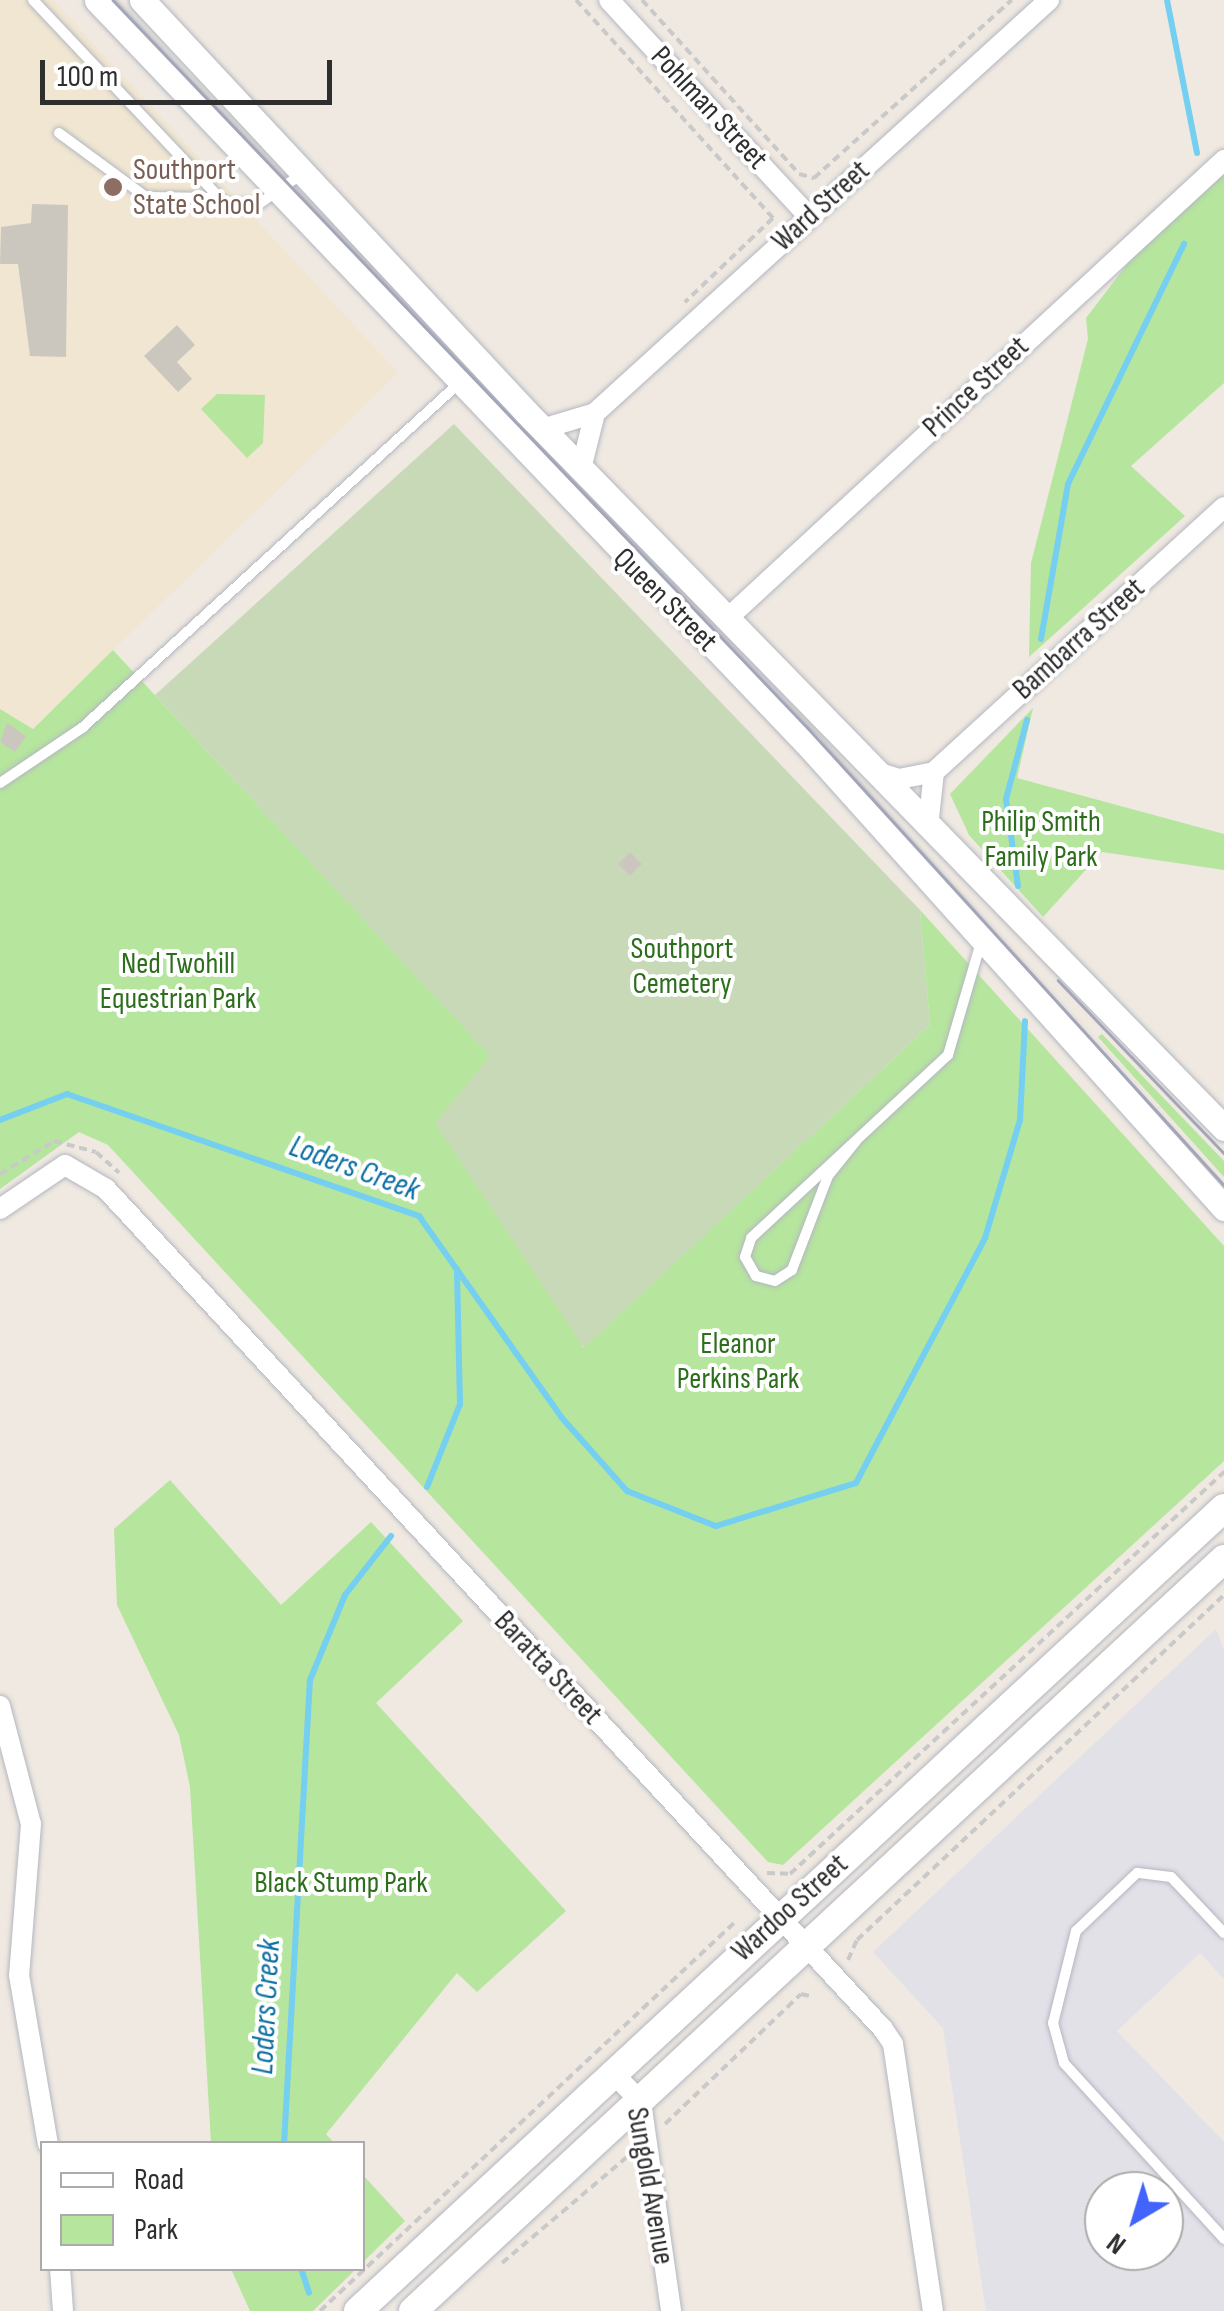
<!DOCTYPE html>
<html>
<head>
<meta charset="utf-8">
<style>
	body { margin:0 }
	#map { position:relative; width:1224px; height:2311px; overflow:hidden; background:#efe9e1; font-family:"Sofia Sans Condensed",sans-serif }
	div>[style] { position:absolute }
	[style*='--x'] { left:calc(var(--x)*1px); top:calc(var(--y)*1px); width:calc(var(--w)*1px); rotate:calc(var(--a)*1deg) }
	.industrial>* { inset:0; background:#e3e1e8 }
	.education>* { inset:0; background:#f0e6d1 }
	.green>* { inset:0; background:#b6e59e }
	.cemetery>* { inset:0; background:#c8d9b8 }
	.stream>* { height:6px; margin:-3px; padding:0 3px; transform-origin:3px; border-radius:3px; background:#75cff0 }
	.building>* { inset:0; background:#cbc7bf; transform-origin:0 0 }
	.path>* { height:4px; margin-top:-2px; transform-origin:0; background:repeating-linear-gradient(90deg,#c9c9c9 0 8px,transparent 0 13px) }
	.roads { filter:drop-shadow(0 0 2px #b4b7c1) drop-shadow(0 0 2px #b4b7c1) }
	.service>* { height:10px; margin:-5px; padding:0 5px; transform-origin:5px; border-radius:5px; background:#fff }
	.minor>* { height:20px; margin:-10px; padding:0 10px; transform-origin:10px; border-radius:10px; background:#fff }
	.tertiary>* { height:25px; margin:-12.5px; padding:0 12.5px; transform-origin:12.5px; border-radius:12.5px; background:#fff }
	.secondary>* { height:28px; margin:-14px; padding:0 14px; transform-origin:14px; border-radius:14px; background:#fff }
	.tram>* { height:2.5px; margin:-1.25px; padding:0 1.25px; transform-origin:1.25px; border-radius:1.25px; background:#a3a6b8 }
	.dots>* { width:28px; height:28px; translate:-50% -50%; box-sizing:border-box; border:5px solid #fff; border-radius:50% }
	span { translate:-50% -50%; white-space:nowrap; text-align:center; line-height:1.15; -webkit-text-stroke:8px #fff; paint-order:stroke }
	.street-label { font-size:30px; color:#2e2e2e }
	.education-label { font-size:30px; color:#785e54 }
	.left { translate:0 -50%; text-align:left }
	.park-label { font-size:30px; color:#2c6e1b }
	.water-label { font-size:32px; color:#0d6fa3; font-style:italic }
	.legend { position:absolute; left:40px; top:2141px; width:325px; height:130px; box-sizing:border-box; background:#fff; border:2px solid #ababab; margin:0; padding:12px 18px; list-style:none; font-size:30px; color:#2e2e2e }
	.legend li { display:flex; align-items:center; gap:20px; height:50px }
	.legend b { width:50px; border:2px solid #ababab }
	.north { position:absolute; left:1084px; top:2171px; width:100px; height:100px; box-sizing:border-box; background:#fff; border:2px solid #ababab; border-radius:50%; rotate:218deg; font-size:28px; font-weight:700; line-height:40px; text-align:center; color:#2e2e2e }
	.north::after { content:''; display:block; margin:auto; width:35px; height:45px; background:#4264fb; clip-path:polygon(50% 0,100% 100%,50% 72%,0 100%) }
	.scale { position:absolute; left:40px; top:60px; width:292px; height:45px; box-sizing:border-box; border:5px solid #2e2e2e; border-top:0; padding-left:12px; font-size:30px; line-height:35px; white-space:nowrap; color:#2e2e2e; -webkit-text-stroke:8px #fff; paint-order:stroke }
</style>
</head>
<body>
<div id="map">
	<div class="industrial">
		<div style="clip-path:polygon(evenodd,1216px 1629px,1224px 1650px,1224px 1979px,1200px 1953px,1117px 2031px,1224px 2142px,1224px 2311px,986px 2311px,943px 2028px,873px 1952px,1216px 1629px,1104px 2191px,1164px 2191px,1164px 2251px,1104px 2251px,1104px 2191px)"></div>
	</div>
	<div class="education">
		<div style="clip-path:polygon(0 0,53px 0,398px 373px,32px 729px,0 709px)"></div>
	</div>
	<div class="green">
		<div style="clip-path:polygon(1216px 167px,1224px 176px,1224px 383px,1131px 466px,1185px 516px,1029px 657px,1031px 563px,1088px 339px,1086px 318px,1174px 203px)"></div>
		<div style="clip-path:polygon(217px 394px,265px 395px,263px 443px,247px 458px,201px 409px)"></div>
		<div style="clip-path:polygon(113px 650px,491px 1056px,583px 1348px,930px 1025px,920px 910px,1224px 1246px,1224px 1461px,783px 1865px,768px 1862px,108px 1145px,79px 1132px,0 1189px,0 709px,33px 729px)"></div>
		<div style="clip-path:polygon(1033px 708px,1017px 778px,1224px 834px,1224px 870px,1102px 852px,1043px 917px,969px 835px,950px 794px)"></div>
		<div style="clip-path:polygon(1102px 1034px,1224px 1161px,1224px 1177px,1098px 1037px)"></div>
		<div style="clip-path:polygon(170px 1480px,281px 1605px,371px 1522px,463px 1621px,376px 1703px,566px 1911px,477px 1992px,457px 1973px,326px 2134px,334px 2143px,211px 2143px,190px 1787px,179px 1735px,117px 1605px,114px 1529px)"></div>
		<div style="clip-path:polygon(363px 2175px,405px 2221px,363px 2262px)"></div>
		<div style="clip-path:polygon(231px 2269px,356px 2269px,313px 2311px,250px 2311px)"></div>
	</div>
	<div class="cemetery">
		<div style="clip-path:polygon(454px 424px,920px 910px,930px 1025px,584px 1348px,435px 1123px,490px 1056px,155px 695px)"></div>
	</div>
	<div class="stream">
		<div style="--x:1167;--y:0;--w:156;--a:78.9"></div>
		<div style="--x:1041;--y:639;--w:157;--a:-80.1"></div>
		<div style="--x:1068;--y:484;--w:267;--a:-64.2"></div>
		<div style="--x:1018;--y:886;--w:88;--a:-97.9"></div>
		<div style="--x:1006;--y:799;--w:82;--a:-75.1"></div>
		<div style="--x:0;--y:1120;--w:72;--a:-21.2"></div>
		<div style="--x:67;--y:1094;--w:373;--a:19.1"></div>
		<div style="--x:419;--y:1216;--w:247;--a:54.7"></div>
		<div style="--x:562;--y:1418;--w:98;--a:48.3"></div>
		<div style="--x:627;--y:1491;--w:96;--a:21.5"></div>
		<div style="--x:716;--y:1526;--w:146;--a:-17.1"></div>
		<div style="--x:856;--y:1483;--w:277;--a:-62.2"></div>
		<div style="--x:985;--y:1238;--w:123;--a:-73.5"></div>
		<div style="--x:1020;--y:1120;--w:99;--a:-87.1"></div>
		<div style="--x:427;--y:1487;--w:89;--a:-68.3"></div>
		<div style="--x:460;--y:1404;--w:135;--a:-91.3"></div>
		<div style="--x:284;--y:2144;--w:465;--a:-86.8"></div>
		<div style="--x:310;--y:1680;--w:92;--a:-67.6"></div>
		<div style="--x:345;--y:1595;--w:75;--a:-52.1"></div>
		<div style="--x:301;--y:2268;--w:26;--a:72"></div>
	</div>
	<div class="building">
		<div style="clip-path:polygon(32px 204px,68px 205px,66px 357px,30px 356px,18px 264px,0 264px,1px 227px,31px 223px)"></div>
		<div style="clip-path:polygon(177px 325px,195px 345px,177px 362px,192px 379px,178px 392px,144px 356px)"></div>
		<div style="clip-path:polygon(7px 723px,26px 736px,15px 752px,0 742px)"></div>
		<div style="left:630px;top:852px;width:17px;height:17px;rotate:45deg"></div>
	</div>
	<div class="path">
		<div style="--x:576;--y:0;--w:294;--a:47.9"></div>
		<div style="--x:773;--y:218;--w:122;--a:136.3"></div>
		<div style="--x:642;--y:0;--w:234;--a:47.9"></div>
		<div style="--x:799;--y:174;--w:16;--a:15"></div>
		<div style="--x:814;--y:178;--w:266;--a:-42"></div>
		<div style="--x:0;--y:1174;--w:63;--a:-31.4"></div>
		<div style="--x:54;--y:1141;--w:43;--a:14.7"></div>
		<div style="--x:96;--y:1152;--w:31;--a:42"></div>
		<div style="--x:767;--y:1873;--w:23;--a:2"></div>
		<div style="--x:790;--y:1874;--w:592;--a:-42.81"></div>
		<div style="--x:848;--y:1960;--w:22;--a:-66"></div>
		<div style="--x:857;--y:1940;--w:504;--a:-43.23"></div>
		<div style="--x:665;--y:2124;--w:188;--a:-43.7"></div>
		<div style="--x:801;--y:1994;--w:9;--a:13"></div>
		<div style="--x:502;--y:2263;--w:165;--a:-40.3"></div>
		<div style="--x:320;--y:2311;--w:570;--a:-43.15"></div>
	</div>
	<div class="roads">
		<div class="service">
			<div style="--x:33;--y:0;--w:280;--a:46.7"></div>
			<div style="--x:225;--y:204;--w:34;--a:0"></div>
			<div style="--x:259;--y:204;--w:54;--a:-35.2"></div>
			<div style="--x:59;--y:133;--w:108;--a:36.3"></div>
			<div style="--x:146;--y:197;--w:70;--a:0.8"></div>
			<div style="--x:0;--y:783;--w:99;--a:-33.9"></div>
			<div style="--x:82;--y:728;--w:508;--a:-42.45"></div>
			<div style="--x:856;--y:1141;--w:45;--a:128.7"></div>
			<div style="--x:828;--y:1176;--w:101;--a:111"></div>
			<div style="--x:792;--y:1270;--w:20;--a:147"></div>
			<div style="--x:775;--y:1281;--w:20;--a:-165"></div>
			<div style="--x:756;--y:1276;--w:22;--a:-120"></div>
			<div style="--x:745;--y:1257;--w:20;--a:-72"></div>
			<div style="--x:751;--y:1238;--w:269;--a:-42.9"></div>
			<div style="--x:948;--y:1055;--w:118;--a:-73.7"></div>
			<div style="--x:1224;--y:1933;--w:77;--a:-133.4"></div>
			<div style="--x:1171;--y:1877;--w:34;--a:-173"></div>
			<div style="--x:1137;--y:1873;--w:84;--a:136.4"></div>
			<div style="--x:1076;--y:1931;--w:95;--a:104"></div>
			<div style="--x:1053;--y:2023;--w:41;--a:74.6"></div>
			<div style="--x:1064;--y:2063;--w:238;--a:47.7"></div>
		</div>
		<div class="minor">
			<div style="--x:609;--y:0;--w:295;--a:47.3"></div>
			<div style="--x:542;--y:429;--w:55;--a:-16.8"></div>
			<div style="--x:595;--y:413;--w:614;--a:-42.29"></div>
			<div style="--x:581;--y:469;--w:58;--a:-76"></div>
			<div style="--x:729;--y:617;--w:674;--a:-42.71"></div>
			<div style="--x:877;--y:772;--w:23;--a:18"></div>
			<div style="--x:899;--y:779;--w:36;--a:-11"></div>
			<div style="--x:934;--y:772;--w:393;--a:-42.4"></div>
			<div style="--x:928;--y:827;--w:55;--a:-83.8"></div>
			<div style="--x:0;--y:1209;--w:78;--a:-34.1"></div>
			<div style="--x:65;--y:1165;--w:48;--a:30.3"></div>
			<div style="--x:106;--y:1189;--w:1144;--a:47.23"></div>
			<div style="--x:883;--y:2029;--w:18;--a:56"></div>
			<div style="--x:893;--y:2044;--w:270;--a:81.5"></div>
			<div style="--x:0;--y:1706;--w:122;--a:75.3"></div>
			<div style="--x:31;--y:1824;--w:151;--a:94.5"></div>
			<div style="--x:19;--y:1975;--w:171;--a:80.3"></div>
			<div style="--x:611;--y:2071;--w:43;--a:45.9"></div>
			<div style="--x:641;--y:2102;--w:211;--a:81.8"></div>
			<div style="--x:60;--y:2268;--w:43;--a:86"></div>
		</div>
		<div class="tertiary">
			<div style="--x:97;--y:0;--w:1033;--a:46.33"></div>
			<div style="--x:810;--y:747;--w:620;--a:48.07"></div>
			<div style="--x:142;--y:0;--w:563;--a:47.01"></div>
			<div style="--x:526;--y:412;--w:1000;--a:45.73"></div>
		</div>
		<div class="secondary">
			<div style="--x:358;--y:2311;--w:1181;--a:-42.84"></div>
			<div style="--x:413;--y:2311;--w:1106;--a:-42.84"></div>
		</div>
	</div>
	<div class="tram">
		<div style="--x:113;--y:0;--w:1006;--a:46.33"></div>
		<div style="--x:808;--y:728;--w:618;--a:47.69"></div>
		<div style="--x:1058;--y:980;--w:240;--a:46.2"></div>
	</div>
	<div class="dots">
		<div style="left:113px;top:187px;background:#8d6e63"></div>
	</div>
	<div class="street-label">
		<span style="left:709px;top:108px;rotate:47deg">Pohlman Street</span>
		<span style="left:821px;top:206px;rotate:-42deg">Ward Street</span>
		<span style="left:976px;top:387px;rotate:-43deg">Prince Street</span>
		<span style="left:665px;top:600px;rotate:45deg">Queen Street</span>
		<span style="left:1079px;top:639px;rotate:-42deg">Bambarra Street</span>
		<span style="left:548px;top:1668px;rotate:47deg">Baratta Street</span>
		<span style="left:790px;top:1908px;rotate:-42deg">Wardoo Street</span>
		<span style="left:650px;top:2186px;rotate:80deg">Sungold Avenue</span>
	</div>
	<div class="education-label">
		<span class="left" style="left:133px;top:187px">Southport<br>State School</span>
	</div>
	<div class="park-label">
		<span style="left:1041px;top:839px">Philip Smith<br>Family Park</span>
		<span style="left:682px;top:966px">Southport<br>Cemetery</span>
		<span style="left:178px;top:981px">Ned Twohill<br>Equestrian Park</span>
		<span style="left:738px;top:1361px">Eleanor<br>Perkins Park</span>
		<span style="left:341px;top:1883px">Black Stump Park</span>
	</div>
	<div class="water-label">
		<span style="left:354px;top:1169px;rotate:20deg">Loders Creek</span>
		<span style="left:267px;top:2007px;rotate:-87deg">Loders Creek</span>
	</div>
	<ul class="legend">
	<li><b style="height:12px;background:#fff"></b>Road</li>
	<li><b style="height:28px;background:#b6e59e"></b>Park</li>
	</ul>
	<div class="north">N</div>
	<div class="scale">100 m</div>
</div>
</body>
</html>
